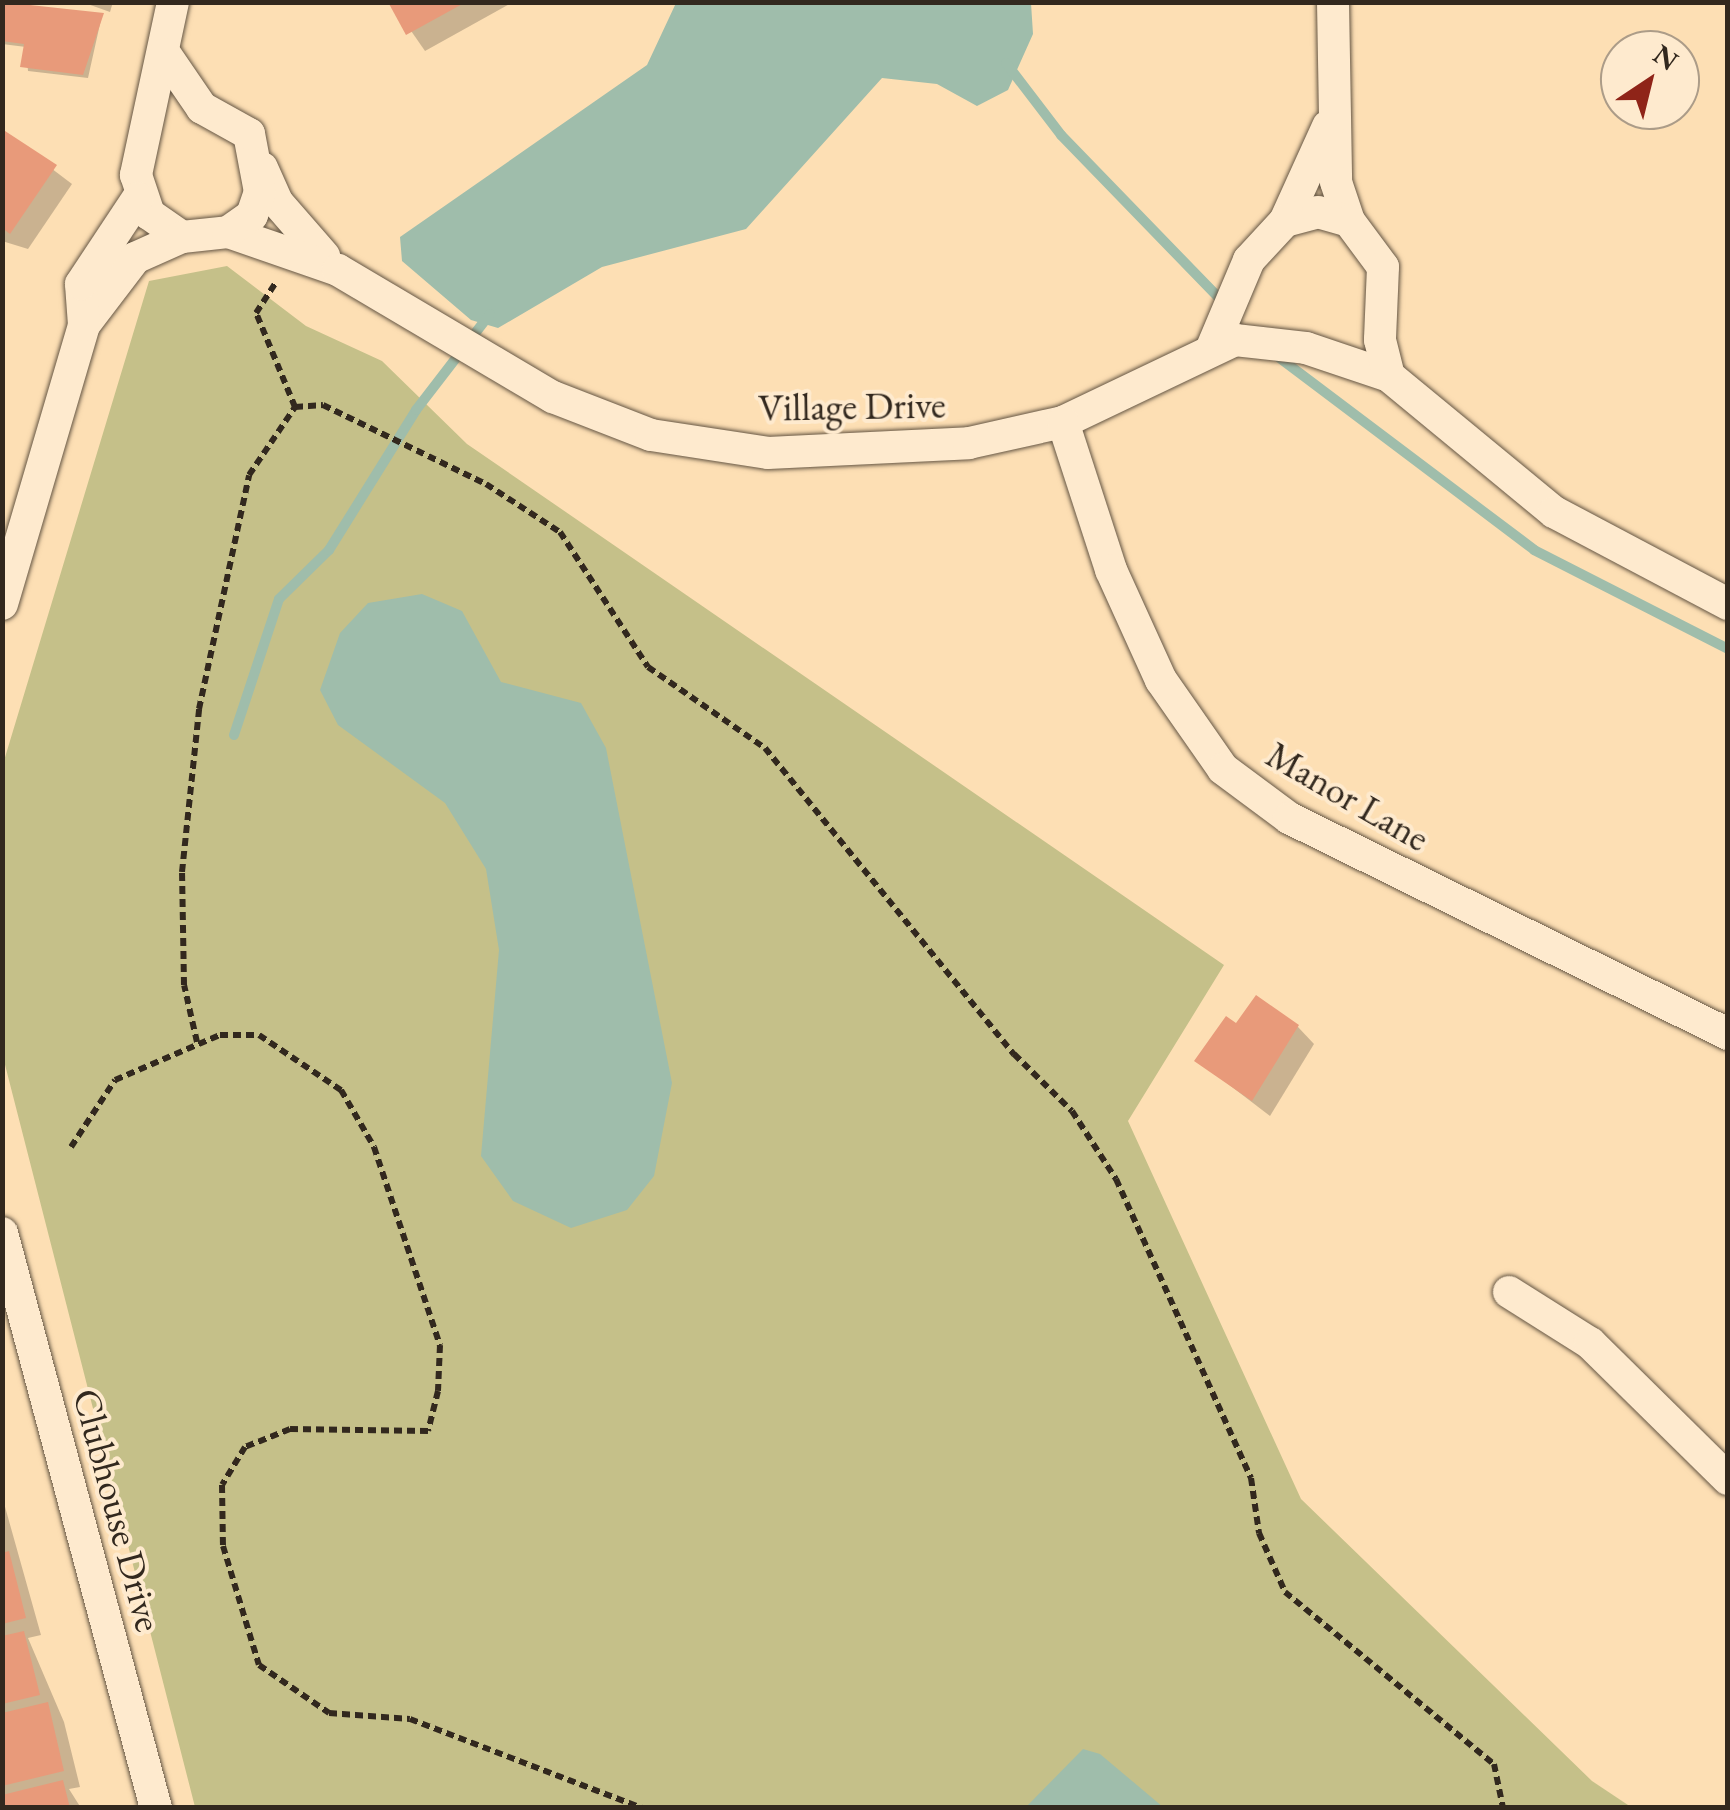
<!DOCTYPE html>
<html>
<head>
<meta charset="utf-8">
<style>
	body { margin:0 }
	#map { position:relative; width:1730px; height:1810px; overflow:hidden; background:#fddfb4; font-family:"EB Garamond",serif }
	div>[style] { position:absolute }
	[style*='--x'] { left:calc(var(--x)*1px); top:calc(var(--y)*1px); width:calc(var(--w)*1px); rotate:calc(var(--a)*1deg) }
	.green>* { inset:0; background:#c5c089 }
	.water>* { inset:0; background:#9fbdab }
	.shadow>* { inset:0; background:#0003 }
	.stream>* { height:10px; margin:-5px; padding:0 5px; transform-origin:5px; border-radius:5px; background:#9fbdab }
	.building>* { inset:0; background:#e89a7a }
	.path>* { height:6px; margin-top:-3px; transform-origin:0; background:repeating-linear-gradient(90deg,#32281e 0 8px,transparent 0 13px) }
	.roads { filter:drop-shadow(0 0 2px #655644) drop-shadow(0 0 2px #655644) }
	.minor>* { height:32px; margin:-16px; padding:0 16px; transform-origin:16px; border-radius:16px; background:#feeace }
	span { translate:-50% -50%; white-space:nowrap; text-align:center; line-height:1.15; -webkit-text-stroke:8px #feeace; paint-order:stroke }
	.street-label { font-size:38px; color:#32281e }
	.frame { position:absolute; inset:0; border:5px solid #32281e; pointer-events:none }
	.north { position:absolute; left:1600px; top:30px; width:100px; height:100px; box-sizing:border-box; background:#feeace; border:2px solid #ac9c88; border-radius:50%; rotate:35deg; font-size:28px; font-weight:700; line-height:40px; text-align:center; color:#32281e }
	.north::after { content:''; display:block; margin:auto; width:35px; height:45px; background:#8f2418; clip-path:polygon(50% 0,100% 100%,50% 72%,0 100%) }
</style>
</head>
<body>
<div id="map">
	<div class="green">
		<div style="clip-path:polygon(227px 266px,306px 326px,382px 361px,467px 444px,1224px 965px,1128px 1121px,1301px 1499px,1592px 1781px,1631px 1807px,195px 1807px,2px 1053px,3px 764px,149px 281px)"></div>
	</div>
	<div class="water">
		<div style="clip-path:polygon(676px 3px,1031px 3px,1033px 34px,1008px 90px,977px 106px,937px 84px,882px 78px,746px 229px,602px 267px,498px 328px,471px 320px,402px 261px,400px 237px,647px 65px)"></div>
		<div style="clip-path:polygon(422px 594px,462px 611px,501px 682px,581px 703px,606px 748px,672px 1083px,654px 1176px,627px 1210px,571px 1228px,513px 1201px,481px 1156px,499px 950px,486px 869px,445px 803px,338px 725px,320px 690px,340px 633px,368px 603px)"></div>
		<div style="clip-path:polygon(1083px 1749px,1100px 1754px,1163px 1807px,1026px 1807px)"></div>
	</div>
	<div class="shadow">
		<div style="clip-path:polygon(2px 2px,102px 15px,88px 78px,28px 71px,26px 47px,2px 44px)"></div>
		<div style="clip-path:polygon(82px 2px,113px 2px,110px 12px)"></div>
		<div style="clip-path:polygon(391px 2px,513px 2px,425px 51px)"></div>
		<div style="clip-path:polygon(2px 131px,72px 184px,28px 249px,2px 241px)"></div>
		<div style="clip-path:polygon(1236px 1027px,1298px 1027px,1314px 1044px,1270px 1116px,1198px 1061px)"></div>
		<div style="clip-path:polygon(2px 1496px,41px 1635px,28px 1638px,64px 1722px,80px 1787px,69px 1789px,81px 1808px,2px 1808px)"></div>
	</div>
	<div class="stream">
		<div style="--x:1006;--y:63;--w:91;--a:52.6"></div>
		<div style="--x:1061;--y:135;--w:233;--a:45.9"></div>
		<div style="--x:1277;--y:356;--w:322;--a:37"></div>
		<div style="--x:1534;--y:550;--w:218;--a:27"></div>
		<div style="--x:234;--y:735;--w:143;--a:-71.7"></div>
		<div style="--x:279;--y:599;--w:70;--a:-44.4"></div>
		<div style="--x:329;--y:550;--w:165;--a:-58.1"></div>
		<div style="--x:416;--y:410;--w:121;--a:-52.4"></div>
	</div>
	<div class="building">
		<div style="clip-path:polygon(2px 2px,104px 13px,83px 75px,20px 67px,24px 44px,2px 41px)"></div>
		<div style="clip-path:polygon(388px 2px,466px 2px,406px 35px)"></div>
		<div style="clip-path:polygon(2px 129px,57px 165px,10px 234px,2px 228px)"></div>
		<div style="clip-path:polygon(1256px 995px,1299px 1025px,1252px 1101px,1194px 1061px,1226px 1016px,1236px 1023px)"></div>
		<div style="clip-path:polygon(9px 1551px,26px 1618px,2px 1624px,2px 1553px)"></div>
		<div style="clip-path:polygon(24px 1631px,40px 1695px,2px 1704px,2px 1636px)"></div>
		<div style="clip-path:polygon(48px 1702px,64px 1771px,2px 1786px,2px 1713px)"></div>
		<div style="clip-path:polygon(63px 1780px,70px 1808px,2px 1808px,2px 1795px)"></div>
	</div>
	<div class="path">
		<div style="--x:295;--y:407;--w:28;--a:-4"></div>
		<div style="--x:323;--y:405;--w:181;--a:25.9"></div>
		<div style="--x:486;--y:484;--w:88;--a:33"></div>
		<div style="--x:560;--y:532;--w:161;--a:56.9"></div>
		<div style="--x:648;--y:667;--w:142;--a:34.7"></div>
		<div style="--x:765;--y:748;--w:395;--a:50.9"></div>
		<div style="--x:1014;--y:1054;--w:81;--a:44.5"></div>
		<div style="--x:1072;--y:1111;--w:81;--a:57.1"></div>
		<div style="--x:1116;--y:1179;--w:328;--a:65.7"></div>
		<div style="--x:1251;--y:1478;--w:56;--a:81.7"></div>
		<div style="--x:1259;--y:1533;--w:64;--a:66.2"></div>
		<div style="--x:1285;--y:1592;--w:271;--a:39.5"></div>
		<div style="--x:1494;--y:1764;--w:45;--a:78.4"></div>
		<div style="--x:197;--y:1042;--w:58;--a:-102.8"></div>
		<div style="--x:184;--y:985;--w:113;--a:-91"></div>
		<div style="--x:182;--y:872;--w:164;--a:-84"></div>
		<div style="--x:199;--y:709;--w:239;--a:-77.9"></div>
		<div style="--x:249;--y:475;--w:82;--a:-55.9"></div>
		<div style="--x:295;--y:407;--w:102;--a:-112.5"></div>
		<div style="--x:256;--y:313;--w:38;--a:-57"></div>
		<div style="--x:71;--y:1147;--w:80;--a:-56.7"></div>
		<div style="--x:115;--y:1080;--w:114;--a:-23.2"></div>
		<div style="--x:220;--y:1035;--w:39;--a:0"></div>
		<div style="--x:259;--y:1035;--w:99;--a:33.9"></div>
		<div style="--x:341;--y:1090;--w:66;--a:59.9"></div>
		<div style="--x:374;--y:1147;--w:209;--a:71.6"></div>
		<div style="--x:440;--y:1345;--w:46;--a:92.5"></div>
		<div style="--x:438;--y:1391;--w:41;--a:104"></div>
		<div style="--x:428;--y:1431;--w:138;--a:-179.2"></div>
		<div style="--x:290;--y:1429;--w:48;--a:158.2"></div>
		<div style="--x:245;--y:1447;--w:44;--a:121.2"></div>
		<div style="--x:222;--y:1485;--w:61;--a:89.1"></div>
		<div style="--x:223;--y:1546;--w:124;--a:73.2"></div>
		<div style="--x:259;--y:1665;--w:85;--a:34.4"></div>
		<div style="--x:329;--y:1713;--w:81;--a:4.2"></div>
		<div style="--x:410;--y:1719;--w:248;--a:21"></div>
	</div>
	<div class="roads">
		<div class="minor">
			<div style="--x:173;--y:2;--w:177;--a:102.1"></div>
			<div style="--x:136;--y:175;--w:41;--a:71.6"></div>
			<div style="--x:149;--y:214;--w:40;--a:34.9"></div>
			<div style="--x:1333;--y:2;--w:180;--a:89"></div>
			<div style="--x:1336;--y:182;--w:41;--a:71.6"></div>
			<div style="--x:262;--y:168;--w:37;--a:66"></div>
			<div style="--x:277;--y:202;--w:72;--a:49"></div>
			<div style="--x:1285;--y:221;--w:104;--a:-65.6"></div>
			<div style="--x:228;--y:232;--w:116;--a:19.1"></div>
			<div style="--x:338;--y:270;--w:250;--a:30.6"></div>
			<div style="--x:553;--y:397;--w:105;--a:21.2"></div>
			<div style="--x:651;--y:435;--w:118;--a:8.7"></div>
			<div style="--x:768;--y:453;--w:201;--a:-2.8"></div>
			<div style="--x:969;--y:443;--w:96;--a:-12.6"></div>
			<div style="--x:1063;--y:422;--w:191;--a:-25.5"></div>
			<div style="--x:1235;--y:340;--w:71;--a:6.4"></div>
			<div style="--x:1306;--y:348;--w:88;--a:18.6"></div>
			<div style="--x:1389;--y:376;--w:214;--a:39.5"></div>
			<div style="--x:1554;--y:512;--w:197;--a:27.9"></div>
			<div style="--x:84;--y:325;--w:84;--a:-52.7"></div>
			<div style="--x:135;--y:258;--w:51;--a:-24.1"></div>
			<div style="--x:182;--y:237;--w:46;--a:-6.2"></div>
			<div style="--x:228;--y:232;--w:29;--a:-35"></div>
			<div style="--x:252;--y:215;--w:24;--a:-71"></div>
			<div style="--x:260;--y:192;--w:59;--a:-100.7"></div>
			<div style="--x:249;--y:134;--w:54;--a:-151"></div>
			<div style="--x:202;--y:108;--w:65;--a:-124.4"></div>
			<div style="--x:1211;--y:350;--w:98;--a:-67.1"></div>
			<div style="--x:1249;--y:260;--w:53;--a:-47.3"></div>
			<div style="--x:1285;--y:221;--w:34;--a:-15"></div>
			<div style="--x:1318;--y:212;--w:32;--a:16"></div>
			<div style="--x:1349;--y:221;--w:57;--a:53.5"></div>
			<div style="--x:1383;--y:267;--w:73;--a:92.4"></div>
			<div style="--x:1380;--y:340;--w:37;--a:76"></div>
			<div style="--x:1063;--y:422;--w:156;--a:72"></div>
			<div style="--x:1111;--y:570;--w:121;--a:65.6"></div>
			<div style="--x:1161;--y:680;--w:108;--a:55.1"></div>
			<div style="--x:1223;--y:769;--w:82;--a:36.6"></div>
			<div style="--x:1289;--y:818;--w:489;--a:26.2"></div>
			<div style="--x:2;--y:604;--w:291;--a:-73.6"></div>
			<div style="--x:84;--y:325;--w:41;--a:-94.2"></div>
			<div style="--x:81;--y:284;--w:103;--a:-56.5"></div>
			<div style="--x:2;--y:1233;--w:595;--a:75.01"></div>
			<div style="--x:1509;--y:1292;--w:96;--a:32.2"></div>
			<div style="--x:1590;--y:1343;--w:194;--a:44.6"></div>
		</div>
	</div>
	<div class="street-label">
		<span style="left:852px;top:406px;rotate:-1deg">Village Drive</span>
		<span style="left:1348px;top:796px;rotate:30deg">Manor Lane</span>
		<span style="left:118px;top:1510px;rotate:75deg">Clubhouse Drive</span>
	</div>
	<div class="frame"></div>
	<div class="north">N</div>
</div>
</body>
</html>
